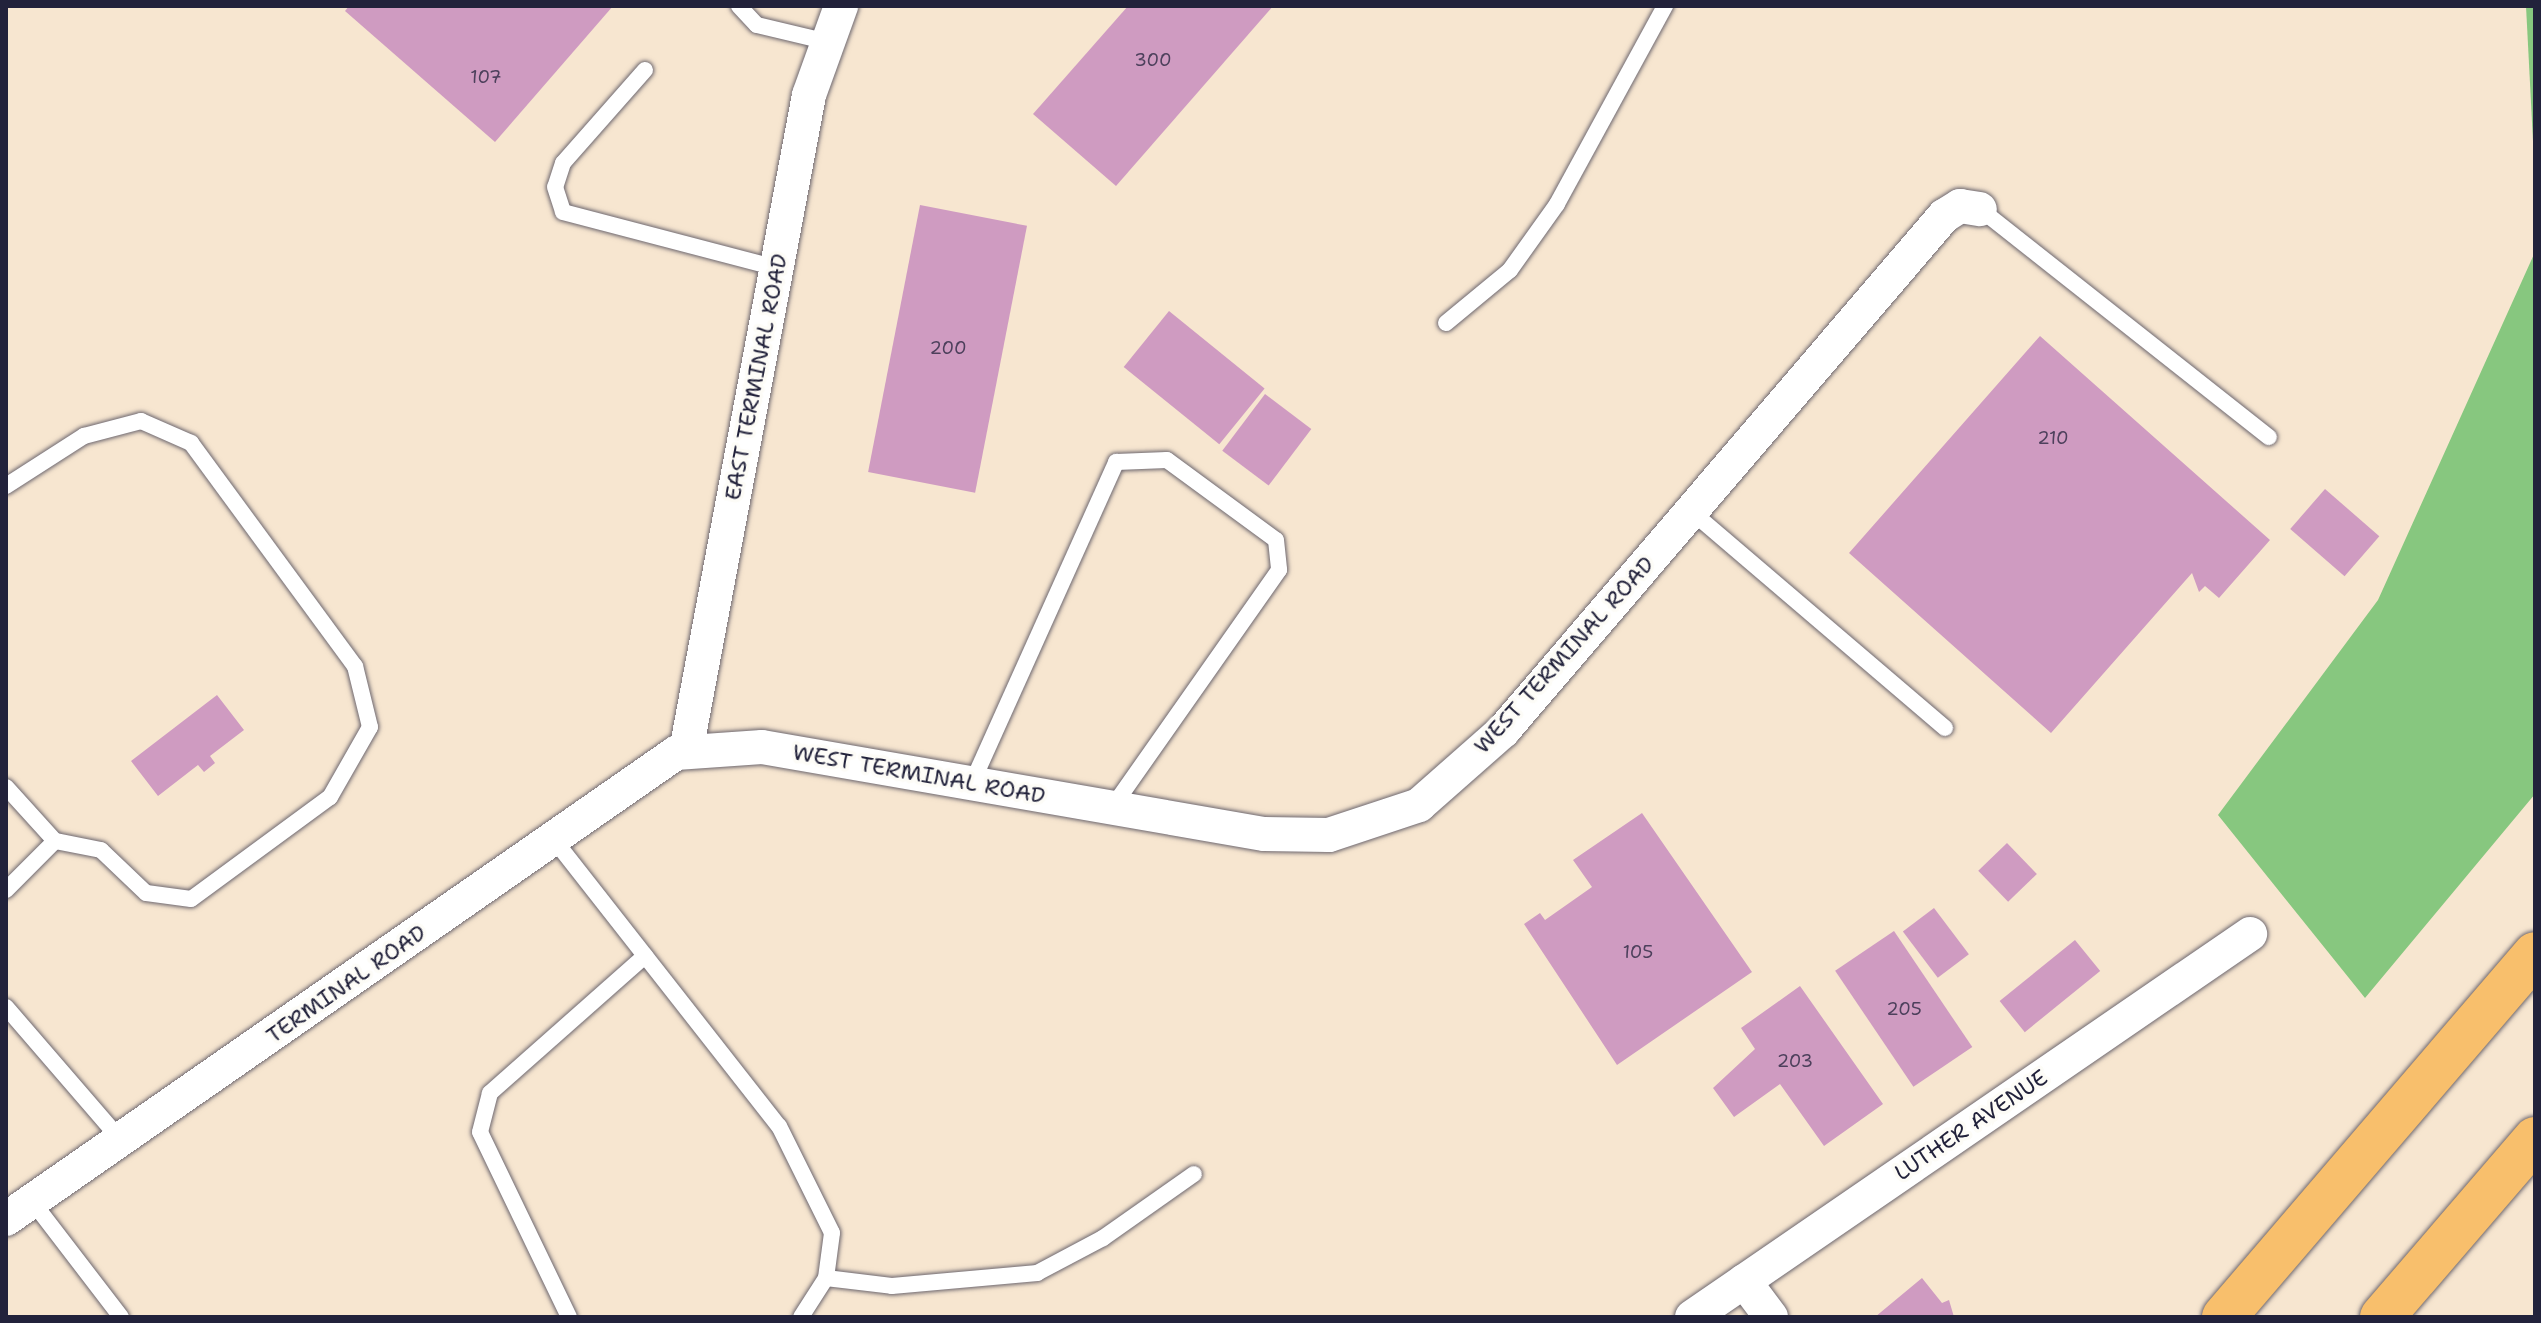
<!DOCTYPE html>
<html>
<head>
<meta charset="utf-8">
<style>
	body { margin:0 }
	#map { position:relative; width:2541px; height:1323px; overflow:hidden; background:#f7e6d0; font-family:"Shantell Sans",sans-serif }
	div>[style] { position:absolute }
	[style*='--x'] { left:calc(var(--x)*1px); top:calc(var(--y)*1px); width:calc(var(--w)*1px); rotate:calc(var(--a)*1deg) }
	.green>* { inset:0; background:#87c77f }
	.building>* { inset:0; background:#cf9bc1; transform-origin:0 0 }
	.roads { filter:drop-shadow(0 0 2px #6d676f) drop-shadow(0 0 2px #6d676f) }
	.lane>* { height:16px; margin:-8px; padding:0 8px; transform-origin:8px; border-radius:8px; background:#fff }
	.street>* { height:34px; margin:-17px; padding:0 17px; transform-origin:17px; border-radius:17px; background:#fff }
	.highway>* { height:44px; margin:-22px; padding:0 22px; transform-origin:22px; border-radius:22px; background:#f8bf6c }
	span { translate:-50% -50%; white-space:nowrap; text-align:center; line-height:1.15; -webkit-text-stroke:7px #fdfcf7; paint-order:stroke }
	.number-label { font-size:18px; color:#4d405c }
	.number-label span { -webkit-text-stroke-width:0 }
	.street-label { font-size:22px; color:#22223b }
	.frame { position:absolute; inset:0; border:8px solid #22223b; pointer-events:none }
</style>
</head>
<body>
<div id="map">
	<div class="green">
		<div style="clip-path:polygon(2526px 6px,2535px 6px,2535px 180px)"></div>
		<div style="clip-path:polygon(2535px 252px,2535px 794px,2365px 998px,2218px 815px,2378px 600px)"></div>
	</div>
	<div class="building">
		<div style="clip-path:polygon(349px 6px,613px 6px,495px 142px,345px 11px)"></div>
		<div style="clip-path:polygon(1128px 6px,1273px 6px,1116px 186px,1033px 114px)"></div>
		<div style="left:920px;top:205px;width:109px;height:272px;rotate:11deg"></div>
		<div style="left:1169px;top:311px;width:123px;height:72px;rotate:39deg"></div>
		<div style="clip-path:polygon(2040px 336px,2270px 540px,2219px 598px,2205px 586px,2199px 592px,2192px 573px,2051px 733px,1849px 553px)"></div>
		<div style="left:1265px;top:394px;width:58px;height:71px;rotate:37deg"></div>
		<div style="left:2325px;top:489px;width:72px;height:53px;rotate:41deg"></div>
		<div style="clip-path:polygon(217px 695px,244px 730px,210px 756px,215px 763px,204px 772px,198px 765px,158px 796px,131px 761px)"></div>
		<div style="clip-path:polygon(1642px 813px,1752px 972px,1617px 1065px,1524px 924px,1540px 913px,1545px 920px,1592px 887px,1573px 860px)"></div>
		<div style="left:2007px;top:843px;width:43px;height:40px;rotate:46deg"></div>
		<div style="left:1934px;top:908px;width:58px;height:39px;rotate:53deg"></div>
		<div style="left:1894px;top:931px;width:140px;height:71px;rotate:56deg"></div>
		<div style="left:2075px;top:940px;width:40px;height:97px;rotate:51deg"></div>
		<div style="clip-path:polygon(1800px 986px,1883px 1104px,1824px 1146px,1780px 1084px,1734px 1117px,1713px 1088px,1755px 1049px,1741px 1028px)"></div>
		<div style="clip-path:polygon(1922px 1278px,1942px 1303px,1949px 1300px,1954px 1317px,1875px 1317px)"></div>
	</div>
	<div class="roads">
		<div class="lane">
			<div style="--x:739;--y:6;--w:26;--a:47"></div>
			<div style="--x:757;--y:25;--w:69;--a:13.4"></div>
			<div style="--x:645;--y:70;--w:124;--a:131.4"></div>
			<div style="--x:563;--y:163;--w:25;--a:108"></div>
			<div style="--x:555;--y:187;--w:26;--a:72"></div>
			<div style="--x:563;--y:212;--w:220;--a:14.7"></div>
			<div style="--x:1980;--y:209;--w:368;--a:38.3"></div>
			<div style="--x:1446;--y:323;--w:83;--a:-39.6"></div>
			<div style="--x:1510;--y:270;--w:81;--a:-54.5"></div>
			<div style="--x:1557;--y:204;--w:226;--a:-61.4"></div>
			<div style="--x:6;--y:486;--w:93;--a:-32.7"></div>
			<div style="--x:84;--y:436;--w:59;--a:-14.7"></div>
			<div style="--x:141;--y:421;--w:55;--a:23.7"></div>
			<div style="--x:191;--y:443;--w:277;--a:53.7"></div>
			<div style="--x:355;--y:666;--w:63;--a:76.2"></div>
			<div style="--x:370;--y:727;--w:81;--a:119.7"></div>
			<div style="--x:330;--y:797;--w:172;--a:143.7"></div>
			<div style="--x:191;--y:899;--w:45;--a:-172.4"></div>
			<div style="--x:146;--y:893;--w:62;--a:-136.3"></div>
			<div style="--x:101;--y:850;--w:47;--a:-168.9"></div>
			<div style="--x:55;--y:841;--w:73;--a:-132.2"></div>
			<div style="--x:1691;--y:511;--w:334;--a:40.5"></div>
			<div style="--x:972;--y:783;--w:352;--a:-65.8"></div>
			<div style="--x:1116;--y:462;--w:51;--a:-2.2"></div>
			<div style="--x:1167;--y:460;--w:135;--a:36.3"></div>
			<div style="--x:1276;--y:540;--w:30;--a:84"></div>
			<div style="--x:1279;--y:570;--w:291;--a:125.1"></div>
			<div style="--x:552;--y:837;--w:367;--a:51.9"></div>
			<div style="--x:779;--y:1126;--w:119;--a:63.6"></div>
			<div style="--x:832;--y:1233;--w:45;--a:97.6"></div>
			<div style="--x:826;--y:1278;--w:46;--a:122.7"></div>
			<div style="--x:6;--y:890;--w:69;--a:-45"></div>
			<div style="--x:6;--y:1007;--w:176;--a:49.2"></div>
			<div style="--x:32;--y:1201;--w:146;--a:52.5"></div>
			<div style="--x:826;--y:1278;--w:66;--a:6.9"></div>
			<div style="--x:892;--y:1286;--w:146;--a:-5.1"></div>
			<div style="--x:1037;--y:1273;--w:75;--a:-27.9"></div>
			<div style="--x:1103;--y:1238;--w:111;--a:-35.1"></div>
			<div style="--x:569;--y:1317;--w:205;--a:-115.7"></div>
			<div style="--x:480;--y:1132;--w:40;--a:-75.6"></div>
			<div style="--x:490;--y:1093;--w:207;--a:-41.5"></div>
		</div>
		<div class="street">
			<div style="--x:686;--y:751;--w:667;--a:-79.38"></div>
			<div style="--x:809;--y:95;--w:95;--a:-70.2"></div>
			<div style="--x:6;--y:1219;--w:816;--a:-34.82"></div>
			<div style="--x:676;--y:753;--w:86;--a:-4"></div>
			<div style="--x:762;--y:747;--w:509;--a:9.83"></div>
			<div style="--x:1264;--y:834;--w:65;--a:0.9"></div>
			<div style="--x:1329;--y:835;--w:95;--a:-18.4"></div>
			<div style="--x:1419;--y:805;--w:112;--a:-41.4"></div>
			<div style="--x:1503;--y:731;--w:678;--a:-49.43"></div>
			<div style="--x:1944;--y:216;--w:19;--a:-32"></div>
			<div style="--x:1960;--y:206;--w:20;--a:9"></div>
			<div style="--x:1744;--y:1281;--w:45;--a:53.1"></div>
			<div style="--x:1692;--y:1317;--w:677;--a:-34.46"></div>
		</div>
		<div class="highway">
			<div style="--x:2224;--y:1317;--w:478;--a:-49.4"></div>
			<div style="--x:2382;--y:1317;--w:235;--a:-49.3"></div>
		</div>
	</div>
	<div class="number-label">
		<span style="left:1153px;top:60px">300</span>
		<span style="left:486px;top:77px">107</span>
		<span style="left:948px;top:348px">200</span>
		<span style="left:2053px;top:438px">210</span>
		<span style="left:1638px;top:952px">105</span>
		<span style="left:1904px;top:1009px">205</span>
		<span style="left:1795px;top:1061px">203</span>
	</div>
	<div class="street-label">
		<span style="left:756px;top:377px;rotate:-79deg">EAST TERMINAL ROAD</span>
		<span style="left:1564px;top:655px;rotate:-48deg">WEST TERMINAL ROAD</span>
		<span style="left:919px;top:774px;rotate:10deg">WEST TERMINAL ROAD</span>
		<span style="left:346px;top:984px;rotate:-35deg">TERMINAL ROAD</span>
		<span style="left:1971px;top:1125px;rotate:-34deg">LUTHER AVENUE</span>
	</div>
	<div class="frame"></div>
</div>
</body>
</html>
